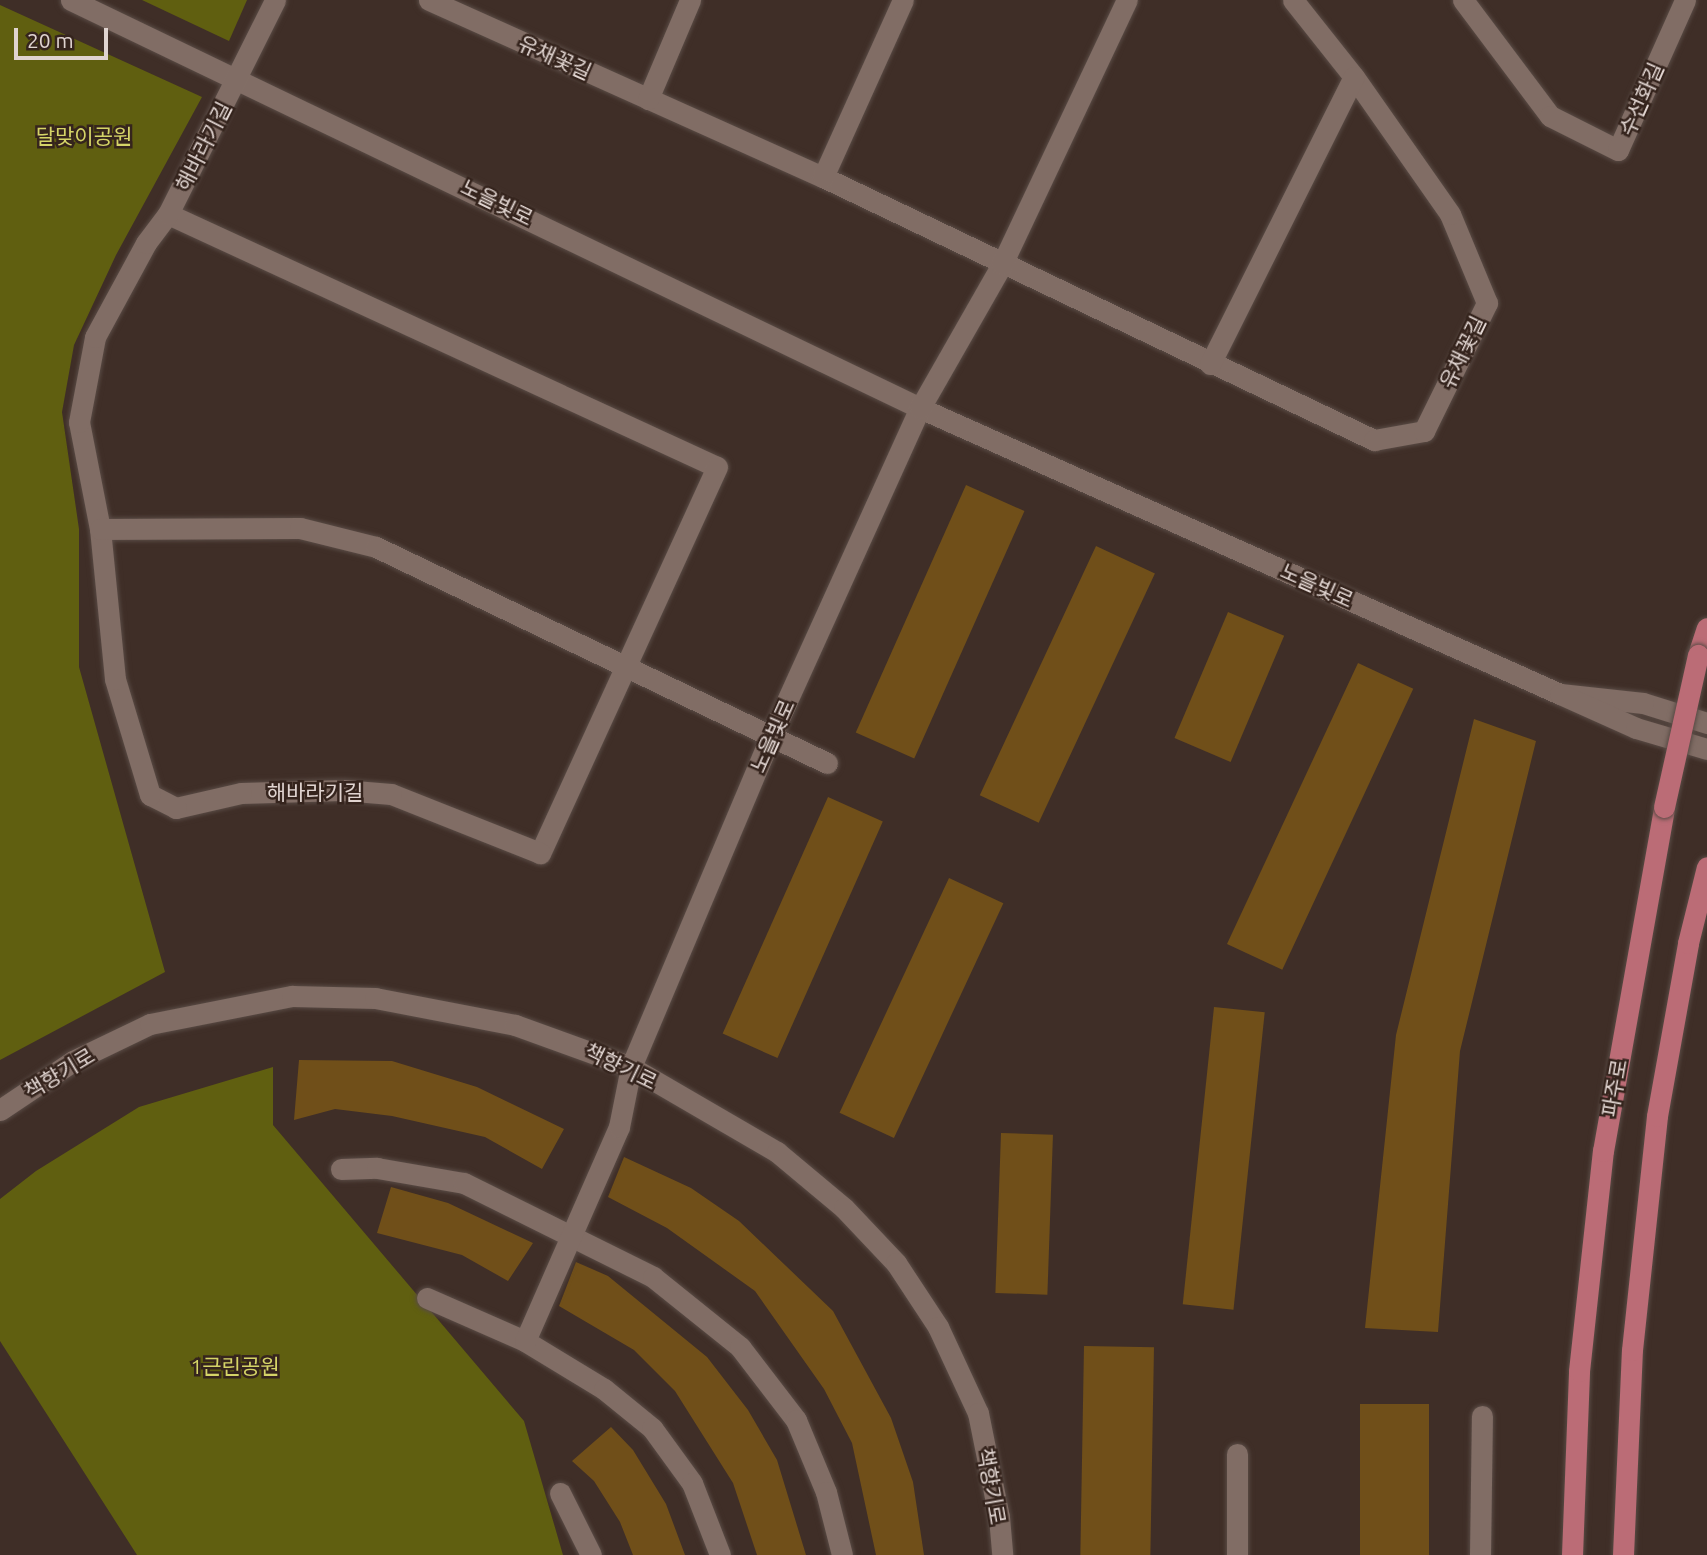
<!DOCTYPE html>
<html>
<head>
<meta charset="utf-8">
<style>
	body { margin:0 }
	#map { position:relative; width:1707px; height:1555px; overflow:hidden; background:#3f2e27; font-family:Ubuntu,"Noto Sans KR",sans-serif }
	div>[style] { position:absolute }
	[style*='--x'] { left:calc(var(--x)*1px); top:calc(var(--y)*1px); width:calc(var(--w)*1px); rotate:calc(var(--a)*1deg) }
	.green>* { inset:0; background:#605f10 }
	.building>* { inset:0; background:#704f19; transform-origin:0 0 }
	.roads { filter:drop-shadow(0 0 2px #594b45) drop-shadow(0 0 2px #594b45) }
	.minor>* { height:21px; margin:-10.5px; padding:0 10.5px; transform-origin:10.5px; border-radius:10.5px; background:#816d65 }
	.major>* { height:21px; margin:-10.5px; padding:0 10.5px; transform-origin:10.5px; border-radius:10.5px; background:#bb6c76 }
	.bridges { filter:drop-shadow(0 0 2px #594b45) drop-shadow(0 0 2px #594b45) }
	.major-bridge>* { height:21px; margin:-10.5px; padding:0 10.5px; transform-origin:10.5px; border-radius:10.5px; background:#bb6c76 }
	span { translate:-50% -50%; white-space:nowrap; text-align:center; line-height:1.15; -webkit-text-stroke:5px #35241d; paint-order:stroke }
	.street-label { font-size:21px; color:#e0d4d0 }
	.park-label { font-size:21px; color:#d5d467 }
	.scale { position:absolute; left:14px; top:28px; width:94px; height:32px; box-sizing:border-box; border:4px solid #e0d4d0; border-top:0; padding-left:9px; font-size:21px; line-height:24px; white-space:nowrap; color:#e0d4d0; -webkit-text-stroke:5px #35241d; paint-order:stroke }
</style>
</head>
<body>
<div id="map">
	<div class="green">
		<div style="clip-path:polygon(142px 0,247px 0,229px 41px)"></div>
		<div style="clip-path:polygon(0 5px,202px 97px,116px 255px,74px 345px,62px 412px,79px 529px,79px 667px,165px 972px,0 1060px)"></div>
		<div style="clip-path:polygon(273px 1067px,273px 1125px,524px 1421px,563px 1555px,137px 1555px,0 1341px,0 1199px,36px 1171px,139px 1107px)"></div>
	</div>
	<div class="building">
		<div style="left:966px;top:485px;width:64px;height:271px;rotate:24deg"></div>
		<div style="left:1096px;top:546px;width:65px;height:275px;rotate:25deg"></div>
		<div style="left:1228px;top:612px;width:61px;height:137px;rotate:23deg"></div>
		<div style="left:1358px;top:663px;width:61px;height:310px;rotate:25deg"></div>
		<div style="clip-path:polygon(1474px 719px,1536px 741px,1460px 1051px,1438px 1332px,1365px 1328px,1396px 1035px)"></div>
		<div style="left:828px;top:797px;width:60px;height:259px;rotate:24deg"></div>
		<div style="left:949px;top:878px;width:60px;height:259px;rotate:25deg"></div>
		<div style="left:1214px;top:1007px;width:51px;height:299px;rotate:6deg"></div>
		<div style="clip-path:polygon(299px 1060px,392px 1061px,477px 1087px,564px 1129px,542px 1169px,485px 1137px,392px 1116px,335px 1109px,294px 1120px)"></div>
		<div style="left:1001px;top:1133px;width:52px;height:160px;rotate:2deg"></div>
		<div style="clip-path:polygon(624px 1157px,691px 1188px,739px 1221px,833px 1311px,891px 1418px,913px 1482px,924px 1555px,876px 1555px,852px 1443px,824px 1389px,755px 1291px,667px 1228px,608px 1197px)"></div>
		<div style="clip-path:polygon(391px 1187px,448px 1203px,533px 1243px,508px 1281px,462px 1255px,377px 1233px)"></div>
		<div style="clip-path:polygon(576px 1262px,608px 1276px,707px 1357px,748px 1410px,777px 1460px,806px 1555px,757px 1555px,733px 1483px,675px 1391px,634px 1350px,559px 1306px)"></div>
		<div style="left:1084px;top:1346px;width:70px;height:209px;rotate:1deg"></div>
		<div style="left:1429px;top:1404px;width:151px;height:69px;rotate:90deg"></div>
		<div style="clip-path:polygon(611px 1427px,633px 1450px,666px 1504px,685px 1555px,633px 1555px,620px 1522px,594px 1481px,572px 1461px)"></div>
	</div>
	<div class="roads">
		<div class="minor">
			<div style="--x:71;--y:0;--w:942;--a:25.67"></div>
			<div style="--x:920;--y:408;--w:701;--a:24.08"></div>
			<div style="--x:429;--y:0;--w:432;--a:24.2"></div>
			<div style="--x:823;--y:177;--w:611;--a:25.52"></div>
			<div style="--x:1374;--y:440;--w:51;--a:-10.2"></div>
			<div style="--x:1424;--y:431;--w:143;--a:-63.8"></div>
			<div style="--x:1487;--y:303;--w:96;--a:-112.6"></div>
			<div style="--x:1450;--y:214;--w:167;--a:-125"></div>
			<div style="--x:1354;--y:77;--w:98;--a:-128.4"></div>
			<div style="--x:1463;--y:0;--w:145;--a:53.1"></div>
			<div style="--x:1550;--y:116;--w:76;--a:26.6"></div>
			<div style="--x:1618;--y:150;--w:164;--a:-65.9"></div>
			<div style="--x:648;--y:99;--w:108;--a:-67"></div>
			<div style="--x:823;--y:177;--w:194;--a:-65.7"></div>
			<div style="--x:168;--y:214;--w:604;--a:24.74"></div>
			<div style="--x:717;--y:467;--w:425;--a:114.6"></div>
			<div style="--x:540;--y:853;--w:160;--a:-158.4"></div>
			<div style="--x:391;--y:794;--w:49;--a:-175.3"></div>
			<div style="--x:342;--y:790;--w:101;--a:178.3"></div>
			<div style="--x:241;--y:793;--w:67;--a:167"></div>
			<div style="--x:176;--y:808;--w:29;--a:-153"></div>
			<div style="--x:150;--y:795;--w:121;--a:-106.8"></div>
			<div style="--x:115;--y:679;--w:151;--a:-95.7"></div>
			<div style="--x:100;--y:529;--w:109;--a:-101.1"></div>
			<div style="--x:79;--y:422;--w:86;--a:-79.3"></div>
			<div style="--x:95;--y:337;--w:107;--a:-61.5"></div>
			<div style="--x:146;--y:243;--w:36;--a:-53"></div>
			<div style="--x:168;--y:214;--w:239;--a:-63.4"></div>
			<div style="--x:1210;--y:364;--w:321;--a:-63.4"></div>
			<div style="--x:100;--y:529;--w:200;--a:-0.3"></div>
			<div style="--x:300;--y:528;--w:78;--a:14"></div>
			<div style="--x:376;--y:547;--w:500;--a:25.59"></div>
			<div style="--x:1707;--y:723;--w:67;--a:-162.6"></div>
			<div style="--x:1643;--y:703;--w:83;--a:-173.8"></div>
			<div style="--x:1560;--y:694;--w:83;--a:24.1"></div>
			<div style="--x:1636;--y:728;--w:74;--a:16.5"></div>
			<div style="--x:0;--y:1110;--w:88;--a:-33.9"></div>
			<div style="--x:73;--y:1061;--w:85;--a:-25.7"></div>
			<div style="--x:150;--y:1024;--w:145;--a:-11.2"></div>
			<div style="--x:292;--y:996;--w:83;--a:1.4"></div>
			<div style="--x:375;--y:998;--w:143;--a:10.9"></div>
			<div style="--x:515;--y:1025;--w:123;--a:19.9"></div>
			<div style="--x:631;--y:1067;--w:169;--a:30.2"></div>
			<div style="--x:777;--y:1152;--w:87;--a:39.9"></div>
			<div style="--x:844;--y:1208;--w:76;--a:46.6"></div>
			<div style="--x:896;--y:1263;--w:77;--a:56.7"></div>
			<div style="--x:938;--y:1327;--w:95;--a:65.1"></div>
			<div style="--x:978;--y:1413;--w:106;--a:78.6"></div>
			<div style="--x:999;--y:1517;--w:38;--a:85"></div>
			<div style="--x:341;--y:1169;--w:36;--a:-2"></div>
			<div style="--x:377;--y:1168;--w:88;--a:9.8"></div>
			<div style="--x:464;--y:1183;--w:211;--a:26.4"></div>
			<div style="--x:653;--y:1277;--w:112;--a:38.8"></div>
			<div style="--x:740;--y:1347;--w:92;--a:52.5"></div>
			<div style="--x:796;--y:1420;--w:78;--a:67.4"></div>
			<div style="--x:826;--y:1492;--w:65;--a:75.7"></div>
			<div style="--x:427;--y:1298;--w:107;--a:23.7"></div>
			<div style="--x:525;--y:1341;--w:92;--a:31.3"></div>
			<div style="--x:604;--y:1389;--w:62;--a:39.1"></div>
			<div style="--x:652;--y:1428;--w:68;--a:54"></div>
			<div style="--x:692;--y:1483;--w:77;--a:68.7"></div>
			<div style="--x:525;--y:1341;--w:234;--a:-66.3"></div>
			<div style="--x:619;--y:1127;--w:61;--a:-78.7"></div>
			<div style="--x:631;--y:1067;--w:359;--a:-67.1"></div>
			<div style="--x:771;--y:736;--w:360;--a:-65.6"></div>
			<div style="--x:920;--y:408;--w:166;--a:-60.3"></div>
			<div style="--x:1002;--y:264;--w:292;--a:-64.7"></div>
			<div style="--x:560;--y:1493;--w:69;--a:63.4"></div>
			<div style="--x:1237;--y:1555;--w:101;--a:-90"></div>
			<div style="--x:1480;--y:1555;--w:139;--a:-89.2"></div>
		</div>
		<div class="major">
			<div style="--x:1698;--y:655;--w:28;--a:-72"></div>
			<div style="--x:1572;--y:1555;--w:184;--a:-87.8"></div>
			<div style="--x:1579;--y:1371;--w:221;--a:-83.8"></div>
			<div style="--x:1603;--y:1151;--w:349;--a:-79.9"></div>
			<div style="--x:1623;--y:1555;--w:205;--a:-87.5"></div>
			<div style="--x:1632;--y:1350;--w:235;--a:-83.9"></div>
			<div style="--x:1657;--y:1116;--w:176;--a:-79.8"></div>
			<div style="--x:1688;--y:943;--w:78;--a:-76"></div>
		</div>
	</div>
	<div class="bridges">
		<div class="major-bridge">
			<div style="--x:1664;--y:807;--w:156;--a:-77.4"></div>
		</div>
	</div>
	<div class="street-label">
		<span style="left:555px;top:57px;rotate:24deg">유채꽃길</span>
		<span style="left:1641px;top:99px;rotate:-66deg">수선화길</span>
		<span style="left:203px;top:146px;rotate:-63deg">해바라기길</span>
		<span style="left:497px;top:202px;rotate:26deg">노을빛로</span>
		<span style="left:1462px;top:352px;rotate:-64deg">유채꽃길</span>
		<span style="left:1317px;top:585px;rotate:24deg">노을빛로</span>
		<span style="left:772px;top:736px;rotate:-66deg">노을빛로</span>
		<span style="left:315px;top:792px">해바라기길</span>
		<span style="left:621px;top:1066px;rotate:26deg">책향기로</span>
		<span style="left:59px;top:1073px;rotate:-31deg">책향기로</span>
		<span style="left:1614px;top:1088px;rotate:-80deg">파주로</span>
		<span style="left:992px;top:1486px;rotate:80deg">책향기로</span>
	</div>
	<div class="park-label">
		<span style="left:84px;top:136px">달맞이공원</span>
		<span style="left:235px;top:1366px">1근린공원</span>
	</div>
	<div class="scale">20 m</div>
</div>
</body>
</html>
